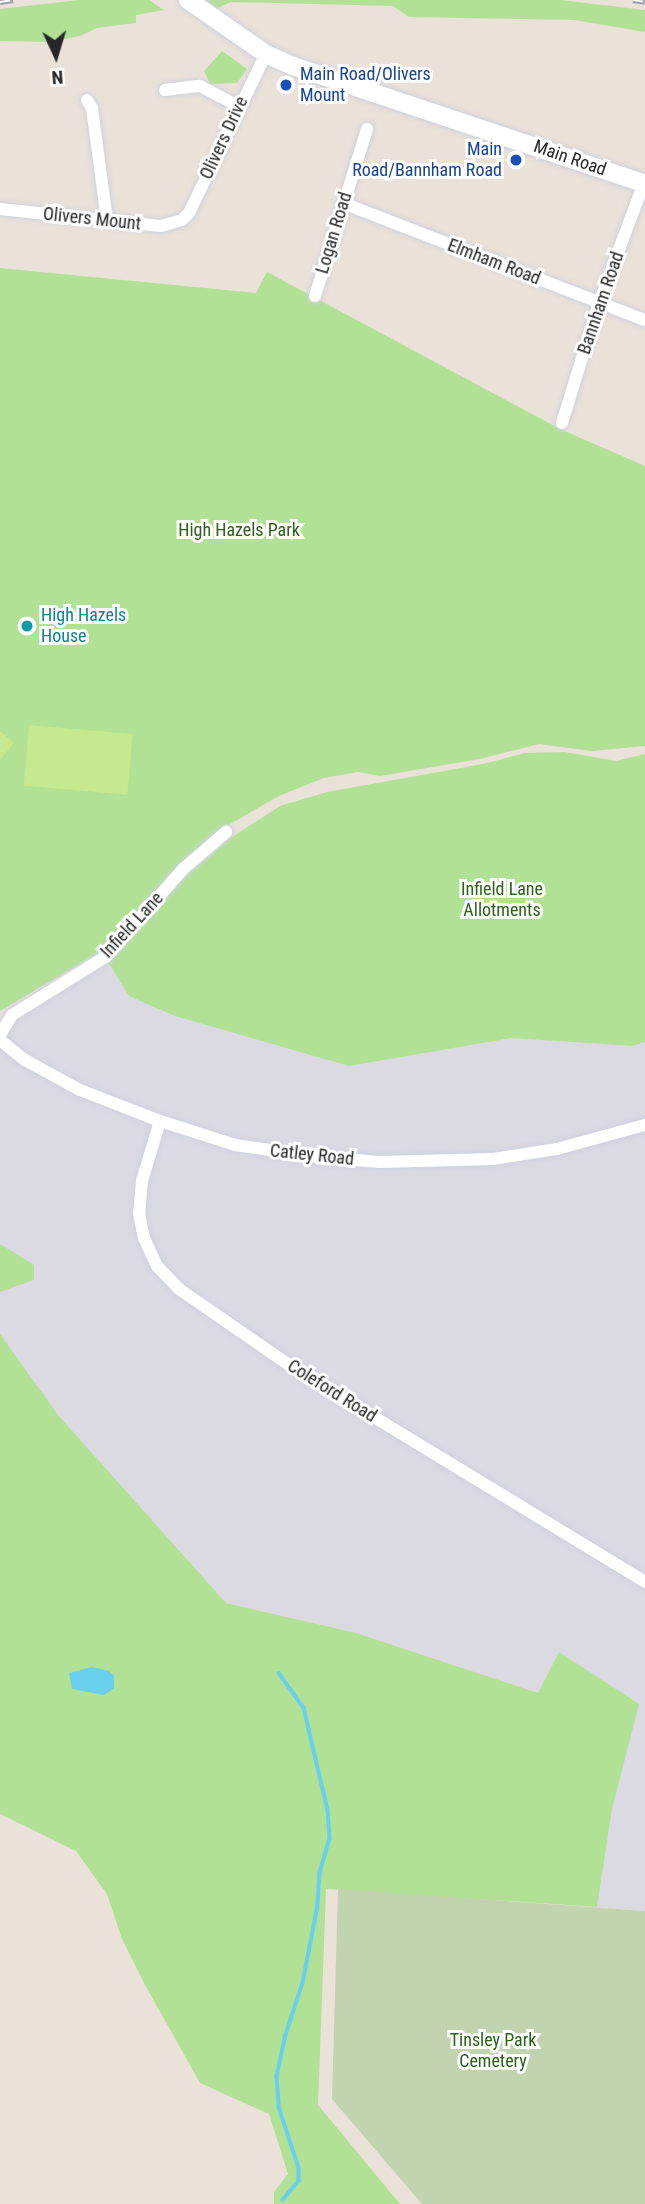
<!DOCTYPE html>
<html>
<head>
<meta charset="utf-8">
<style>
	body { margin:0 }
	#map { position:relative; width:645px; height:2204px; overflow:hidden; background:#eae1d8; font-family:"Roboto Condensed",sans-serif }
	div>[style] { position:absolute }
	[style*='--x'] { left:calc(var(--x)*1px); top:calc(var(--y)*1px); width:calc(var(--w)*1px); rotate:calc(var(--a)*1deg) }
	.industrial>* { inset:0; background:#dbd9e2 }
	.green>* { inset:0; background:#b1e194 }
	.cemetery>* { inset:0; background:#c2d3af }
	.pitch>* { inset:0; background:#c6e88f; transform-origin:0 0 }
	.water>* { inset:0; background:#6acfed }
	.stream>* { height:3.5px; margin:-1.75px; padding:0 1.75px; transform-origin:1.75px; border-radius:1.75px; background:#6acfed }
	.roads { filter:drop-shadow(0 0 2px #cdd2e0) drop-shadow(0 0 2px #cdd2e0) }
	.minor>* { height:12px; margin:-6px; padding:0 6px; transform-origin:6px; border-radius:6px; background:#fff }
	.secondary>* { height:18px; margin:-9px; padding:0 9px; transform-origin:9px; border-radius:9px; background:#fff }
	.rail>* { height:6px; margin-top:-3px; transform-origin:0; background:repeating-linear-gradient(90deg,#fff 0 10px,#9b9fb1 0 20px); box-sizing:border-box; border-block:2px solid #9b9fb1 }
	.dots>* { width:19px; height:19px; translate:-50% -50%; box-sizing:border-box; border:4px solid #fff; border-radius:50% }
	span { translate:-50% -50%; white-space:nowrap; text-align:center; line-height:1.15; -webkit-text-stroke:6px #fff; paint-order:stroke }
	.transit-label { font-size:18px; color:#164399 }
	.left { translate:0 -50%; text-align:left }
	.right { translate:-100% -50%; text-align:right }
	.street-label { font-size:18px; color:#272727 }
	.park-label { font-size:18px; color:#2b6119 }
	.culture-label { font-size:18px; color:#0d838f }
	.north { position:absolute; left:21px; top:21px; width:70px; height:70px; -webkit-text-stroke:5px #fff; paint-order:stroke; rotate:176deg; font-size:19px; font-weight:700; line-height:28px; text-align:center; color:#272727 }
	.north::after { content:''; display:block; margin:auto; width:24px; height:32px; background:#272727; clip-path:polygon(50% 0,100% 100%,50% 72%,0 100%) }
</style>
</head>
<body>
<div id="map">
	<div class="industrial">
		<div style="clip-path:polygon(108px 962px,129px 996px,349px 1066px,511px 1038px,633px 1046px,645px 1042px,645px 1911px,597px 1907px,612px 1809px,559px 1652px,538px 1693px,356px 1633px,226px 1603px,58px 1415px,0 1334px,0 1292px,34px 1280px,33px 1265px,0 1244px,0 1024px,19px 1020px)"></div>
	</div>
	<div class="green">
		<div style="clip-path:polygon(79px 0,149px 0,164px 10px,136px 15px,136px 23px,97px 28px,80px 36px,49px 42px,0 41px,0 9px)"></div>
		<div style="clip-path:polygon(204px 0,560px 0,645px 10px,645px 32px,574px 20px,409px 17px,393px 6px,230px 2px,216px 9px)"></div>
		<div style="clip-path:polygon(222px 51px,247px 69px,237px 83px,210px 84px,204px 71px)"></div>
		<div style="clip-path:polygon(0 268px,256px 293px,267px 272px,560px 429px,645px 466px,645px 746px,592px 751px,539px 744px,480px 759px,380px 776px,358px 772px,324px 778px,279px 796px,218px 831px,133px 922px,100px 952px,0 1011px)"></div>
		<div style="clip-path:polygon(565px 752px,616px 761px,645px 754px,645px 1042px,633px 1046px,511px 1038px,349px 1066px,175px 1016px,129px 996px,108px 962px,189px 873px,232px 837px,280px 806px,327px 792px,483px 764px,525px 753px)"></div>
		<div style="clip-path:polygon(0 1244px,34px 1265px,34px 1280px,0 1292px)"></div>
		<div style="clip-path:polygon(0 1334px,58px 1415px,226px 1603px,356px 1633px,538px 1693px,559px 1652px,639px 1704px,612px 1809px,597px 1907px,326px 1889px,318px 2105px,400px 2204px,274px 2204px,274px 2192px,288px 2174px,269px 2114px,200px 2083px,144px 1983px,122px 1939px,107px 1894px,76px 1851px,0 1814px)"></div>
	</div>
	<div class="cemetery">
		<div style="clip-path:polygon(338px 1889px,645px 1911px,645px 2204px,422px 2204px,332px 2099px)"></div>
	</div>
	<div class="pitch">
		<div style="left:29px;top:725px;width:104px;height:61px;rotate:5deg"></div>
		<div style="clip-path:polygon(0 731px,14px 743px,0 760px)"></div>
	</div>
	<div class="water">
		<div style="clip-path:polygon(92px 1667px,109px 1671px,114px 1676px,114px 1688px,104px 1695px,72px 1689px,69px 1673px)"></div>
	</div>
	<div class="stream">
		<div style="--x:279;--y:1673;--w:43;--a:54.5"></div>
		<div style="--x:304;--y:1708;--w:105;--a:76.8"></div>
		<div style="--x:328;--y:1810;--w:28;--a:86"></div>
		<div style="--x:330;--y:1838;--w:37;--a:106"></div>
		<div style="--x:320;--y:1874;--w:32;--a:94"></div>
		<div style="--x:318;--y:1906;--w:78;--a:101"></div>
		<div style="--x:303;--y:1983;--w:55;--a:108.1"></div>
		<div style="--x:286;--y:2035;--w:42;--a:102.4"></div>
		<div style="--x:277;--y:2076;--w:31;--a:86"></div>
		<div style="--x:279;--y:2107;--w:64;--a:71.8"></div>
		<div style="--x:299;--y:2168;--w:13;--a:90"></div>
		<div style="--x:299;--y:2181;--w:25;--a:130"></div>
	</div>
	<div class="roads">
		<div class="minor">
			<div style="--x:165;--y:90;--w:35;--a:-7"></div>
			<div style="--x:200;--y:86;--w:43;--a:27.8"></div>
			<div style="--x:87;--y:100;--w:9;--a:58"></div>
			<div style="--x:92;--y:108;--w:113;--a:82.4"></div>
			<div style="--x:343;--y:203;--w:324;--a:21.2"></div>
			<div style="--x:0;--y:209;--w:162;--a:6"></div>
			<div style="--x:161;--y:226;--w:22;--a:-16"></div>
			<div style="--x:182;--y:220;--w:10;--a:-45"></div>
			<div style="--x:189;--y:213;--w:177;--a:-64.2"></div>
			<div style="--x:315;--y:296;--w:175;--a:-72.7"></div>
			<div style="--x:562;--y:423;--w:126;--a:-72.9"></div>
			<div style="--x:599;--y:303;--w:131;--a:-69.5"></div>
			<div style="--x:0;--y:1035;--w:23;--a:-59"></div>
			<div style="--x:12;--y:1015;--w:110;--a:-31.9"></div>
			<div style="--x:105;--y:957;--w:118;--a:-48.4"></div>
			<div style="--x:183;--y:869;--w:57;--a:-40.7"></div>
			<div style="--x:0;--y:1040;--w:32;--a:39"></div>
			<div style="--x:25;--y:1060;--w:63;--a:28.6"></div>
			<div style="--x:80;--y:1090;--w:86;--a:21.2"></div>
			<div style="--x:160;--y:1121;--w:79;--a:17.7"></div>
			<div style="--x:235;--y:1145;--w:84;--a:8.2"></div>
			<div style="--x:318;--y:1157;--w:62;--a:4.6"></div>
			<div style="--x:380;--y:1162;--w:113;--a:-1.5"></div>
			<div style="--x:493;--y:1159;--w:65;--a:-8.9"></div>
			<div style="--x:557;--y:1149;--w:91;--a:-15.3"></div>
			<div style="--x:160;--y:1121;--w:63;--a:106.7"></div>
			<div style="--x:142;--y:1181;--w:32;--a:95"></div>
			<div style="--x:139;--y:1213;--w:25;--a:79"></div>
			<div style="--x:144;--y:1238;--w:31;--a:65"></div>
			<div style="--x:157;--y:1266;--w:32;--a:46"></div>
			<div style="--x:179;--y:1289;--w:141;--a:34.6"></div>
			<div style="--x:295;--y:1369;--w:410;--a:31.3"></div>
		</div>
		<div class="secondary">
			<div style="--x:188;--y:0;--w:95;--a:34.7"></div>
			<div style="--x:266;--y:54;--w:30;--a:24"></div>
			<div style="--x:293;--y:66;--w:371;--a:18.5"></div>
		</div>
	</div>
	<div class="rail">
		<div style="--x:633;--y:0;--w:12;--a:9"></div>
		<div style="--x:0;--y:2;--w:13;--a:-9"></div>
	</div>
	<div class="dots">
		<div style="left:286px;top:85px;background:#1a4fb4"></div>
		<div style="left:516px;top:160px;background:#1a4fb4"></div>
		<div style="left:27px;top:626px;background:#0f9aa8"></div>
	</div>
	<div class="transit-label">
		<span class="left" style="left:300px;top:85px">Main Road/Olivers<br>Mount</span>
		<span class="right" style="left:502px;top:160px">Main<br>Road/Bannham Road</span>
	</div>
	<div class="street-label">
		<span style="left:224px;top:138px;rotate:-65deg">Olivers Drive</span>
		<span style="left:570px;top:158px;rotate:19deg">Main Road</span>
		<span style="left:92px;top:219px;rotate:6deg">Olivers Mount</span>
		<span style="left:334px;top:233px;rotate:-73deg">Logan Road</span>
		<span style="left:494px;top:262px;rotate:21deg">Elmham Road</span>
		<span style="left:601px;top:303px;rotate:-71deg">Bannham Road</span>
		<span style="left:132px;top:925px;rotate:-47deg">Infield Lane</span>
		<span style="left:312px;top:1155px;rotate:6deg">Catley Road</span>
		<span style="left:332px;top:1391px;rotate:32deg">Coleford Road</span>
	</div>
	<div class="park-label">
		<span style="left:239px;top:530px">High Hazels Park</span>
		<span style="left:502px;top:900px">Infield Lane<br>Allotments</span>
		<span style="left:493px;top:2051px">Tinsley Park<br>Cemetery</span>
	</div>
	<div class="culture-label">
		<span class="left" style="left:41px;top:626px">High Hazels<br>House</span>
	</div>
	<div class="north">N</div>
</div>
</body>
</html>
